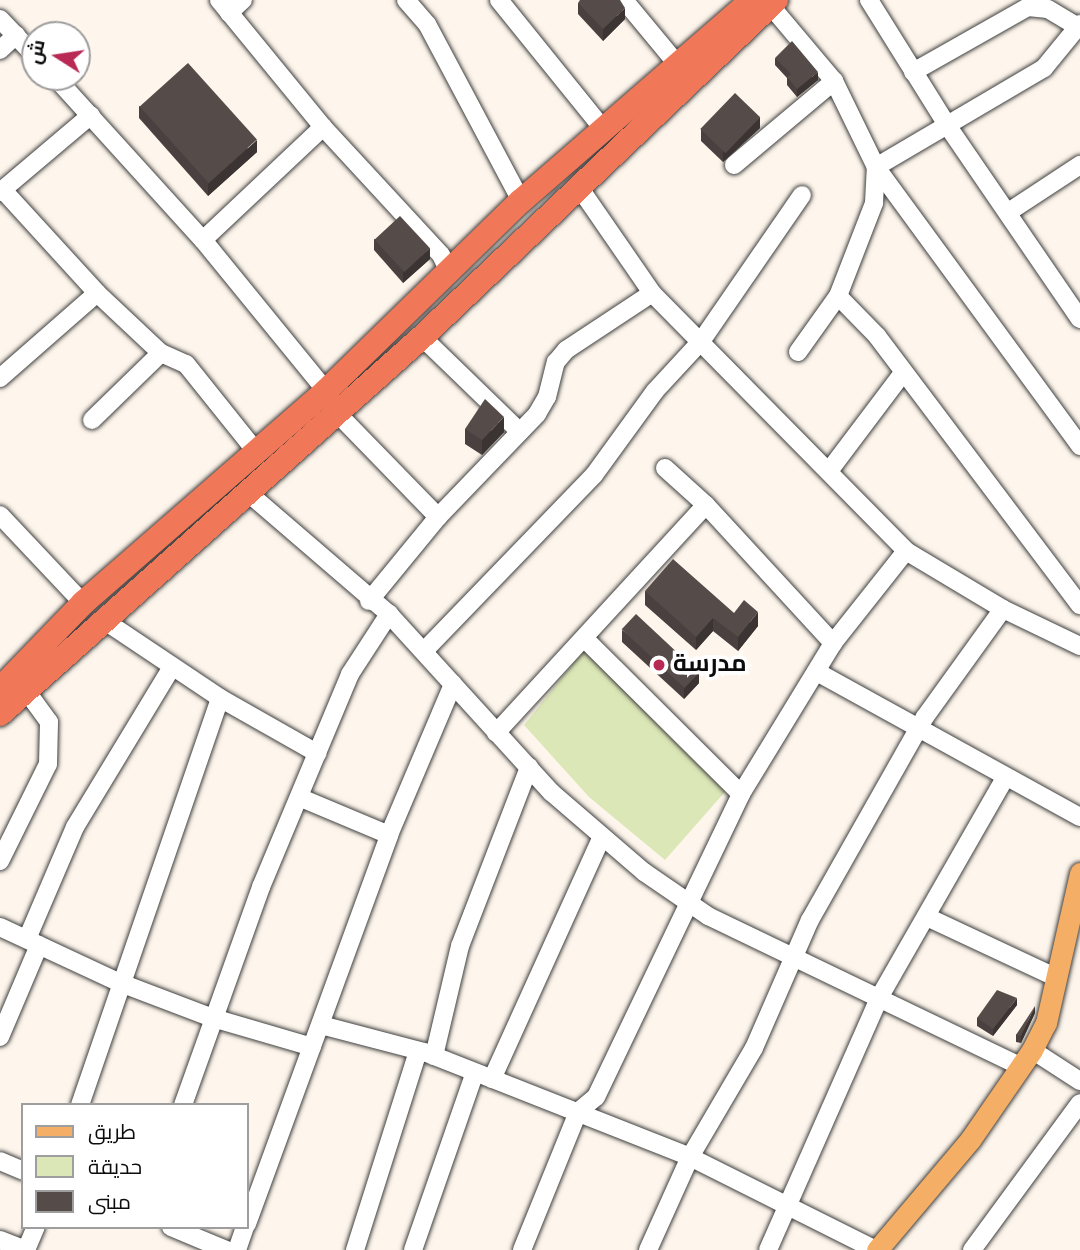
<!DOCTYPE html>
<html>
<head>
<meta charset="utf-8">
<style>
	body { margin:0 }
	#map { position:relative; width:1080px; height:1250px; overflow:hidden; background:#fef6ec; font-family:Spectral,Cairo,serif }
	div>[style] { position:absolute }
	[style*='--x'] { left:calc(var(--x)*1px); top:calc(var(--y)*1px); width:calc(var(--w)*1px); rotate:calc(var(--a)*1deg) }
	.green>* { inset:0; background:#dce7b7 }
	.roads { filter:drop-shadow(0 0 2px #3f3f3f) drop-shadow(0 0 2px #3f3f3f) }
	.minor>* { height:18px; margin:-9px; padding:0 9px; transform-origin:9px; border-radius:9px; background:#fff }
	.major>* { height:21px; margin:-10.5px; padding:0 10.5px; transform-origin:10.5px; border-radius:10.5px; background:#f4ae66 }
	.highway>* { height:24px; margin:-12px; padding:0 12px; transform-origin:12px; border-radius:12px; background:#f07859 }
	.wall>* { inset:0; background:#49403f }
	.shaded-wall>* { inset:0; background:#3c3433 }
	.building>* { inset:0; background:#554b49; transform-origin:0 0 }
	.dots>* { width:19px; height:19px; translate:-50% -50%; box-sizing:border-box; border:4px solid #fff; border-radius:50% }
	span { translate:-50% -50%; white-space:nowrap; text-align:center; line-height:1.15; -webkit-text-stroke:7px #fff; paint-order:stroke }
	.poi-label { font-size:24px; color:#0c0c0c; font-weight:700 }
	.left { translate:0 -50%; text-align:left }
	.legend { position:absolute; left:21px; top:1103px; width:228px; height:126px; box-sizing:border-box; background:#fff; border:2px solid #9e9e9e; margin:0; padding:9px 12px; list-style:none; font-size:21px; color:#0c0c0c }
	.legend li { display:flex; align-items:center; gap:14px; height:35px }
	.legend b { width:35px; border:2px solid #9e9e9e }
	.north { position:absolute; left:21px; top:21px; width:70px; height:70px; box-sizing:border-box; background:#fff; border:2px solid #9e9e9e; border-radius:50%; rotate:282deg; font-size:19px; font-weight:700; line-height:28px; text-align:center; color:#0c0c0c }
	.north::after { content:''; display:block; margin:auto; width:24px; height:32px; background:#b82954; clip-path:polygon(50% 0,100% 100%,50% 72%,0 100%) }
</style>
</head>
<body>
<div id="map">
	<div class="green">
		<div style="clip-path:polygon(584px 650px,731px 785px,665px 860px,589px 797px,524px 725px)"></div>
	</div>
	<div class="roads">
		<div class="minor">
			<div style="--x:219;--y:0;--w:164;--a:50.7"></div>
			<div style="--x:323;--y:127;--w:174;--a:47.3"></div>
			<div style="--x:441;--y:255;--w:19;--a:65"></div>
			<div style="--x:406;--y:0;--w:32;--a:49"></div>
			<div style="--x:427;--y:24;--w:200;--a:62"></div>
			<div style="--x:499;--y:0;--w:167;--a:51.1"></div>
			<div style="--x:624;--y:0;--w:85;--a:50.3"></div>
			<div style="--x:869;--y:0;--w:147;--a:58"></div>
			<div style="--x:947;--y:125;--w:235;--a:55.6"></div>
			<div style="--x:770;--y:5;--w:99;--a:49.9"></div>
			<div style="--x:834;--y:81;--w:96;--a:64"></div>
			<div style="--x:876;--y:167;--w:346;--a:53.8"></div>
			<div style="--x:229;--y:13;--w:19;--a:-43"></div>
			<div style="--x:0;--y:19;--w:51;--a:46.6"></div>
			<div style="--x:0;--y:50;--w:22;--a:-43"></div>
			<div style="--x:913;--y:72;--w:132;--a:-29.5"></div>
			<div style="--x:1028;--y:7;--w:20;--a:6"></div>
			<div style="--x:1048;--y:9;--w:37;--a:31"></div>
			<div style="--x:55;--y:77;--w:220;--a:47.8"></div>
			<div style="--x:203;--y:240;--w:195;--a:50.8"></div>
			<div style="--x:734;--y:165;--w:131;--a:-40"></div>
			<div style="--x:579;--y:187;--w:129;--a:55.4"></div>
			<div style="--x:652;--y:293;--w:362;--a:45.4"></div>
			<div style="--x:906;--y:551;--w:113;--a:30.9"></div>
			<div style="--x:1003;--y:609;--w:85;--a:25.7"></div>
			<div style="--x:3;--y:190;--w:139;--a:47.6"></div>
			<div style="--x:97;--y:293;--w:88;--a:43.2"></div>
			<div style="--x:161;--y:353;--w:27;--a:24"></div>
			<div style="--x:186;--y:364;--w:110;--a:51.3"></div>
			<div style="--x:0;--y:192;--w:119;--a:-40.2"></div>
			<div style="--x:1010;--y:211;--w:84;--a:-33.3"></div>
			<div style="--x:203;--y:240;--w:165;--a:-43.3"></div>
			<div style="--x:838;--y:296;--w:56;--a:45.7"></div>
			<div style="--x:877;--y:336;--w:337;--a:53"></div>
			<div style="--x:422;--y:337;--w:136;--a:44.1"></div>
			<div style="--x:798;--y:352;--w:69;--a:-54.5"></div>
			<div style="--x:838;--y:296;--w:100;--a:-68.8"></div>
			<div style="--x:874;--y:203;--w:36;--a:-87"></div>
			<div style="--x:876;--y:167;--w:195;--a:-30.5"></div>
			<div style="--x:1044;--y:68;--w:57;--a:-50.7"></div>
			<div style="--x:0;--y:378;--w:129;--a:-41.2"></div>
			<div style="--x:335;--y:411;--w:148;--a:45.8"></div>
			<div style="--x:92;--y:420;--w:96;--a:-44.2"></div>
			<div style="--x:665;--y:468;--w:55;--a:42.1"></div>
			<div style="--x:706;--y:505;--w:188;--a:47.4"></div>
			<div style="--x:829;--y:471;--w:121;--a:-53"></div>
			<div style="--x:246;--y:491;--w:189;--a:40.7"></div>
			<div style="--x:389;--y:614;--w:241;--a:47.7"></div>
			<div style="--x:551;--y:792;--w:123;--a:40.7"></div>
			<div style="--x:644;--y:872;--w:78;--a:34.5"></div>
			<div style="--x:708;--y:916;--w:348;--a:25.7"></div>
			<div style="--x:0;--y:515;--w:121;--a:46.7"></div>
			<div style="--x:369;--y:601;--w:109;--a:-50.6"></div>
			<div style="--x:438;--y:517;--w:143;--a:-46.1"></div>
			<div style="--x:537;--y:414;--w:20;--a:-60"></div>
			<div style="--x:547;--y:397;--w:36;--a:-76"></div>
			<div style="--x:556;--y:362;--w:16;--a:-50"></div>
			<div style="--x:566;--y:350;--w:103;--a:-33.5"></div>
			<div style="--x:105;--y:621;--w:138;--a:33.8"></div>
			<div style="--x:220;--y:698;--w:112;--a:29.6"></div>
			<div style="--x:585;--y:639;--w:220;--a:44.8"></div>
			<div style="--x:424;--y:651;--w:245;--a:-46"></div>
			<div style="--x:594;--y:475;--w:104;--a:-54"></div>
			<div style="--x:655;--y:391;--w:69;--a:-47.3"></div>
			<div style="--x:702;--y:340;--w:176;--a:-55.4"></div>
			<div style="--x:817;--y:672;--w:300;--a:28.9"></div>
			<div style="--x:496;--y:733;--w:310;--a:-47.4"></div>
			<div style="--x:301;--y:798;--w:95;--a:22.8"></div>
			<div style="--x:0;--y:861;--w:108;--a:-63.7"></div>
			<div style="--x:48;--y:764;--w:42;--a:-88.6"></div>
			<div style="--x:49;--y:722;--w:39;--a:-126"></div>
			<div style="--x:927;--y:917;--w:144;--a:25.1"></div>
			<div style="--x:0;--y:927;--w:130;--a:25"></div>
			<div style="--x:118;--y:982;--w:102;--a:20.8"></div>
			<div style="--x:213;--y:1018;--w:103;--a:16.3"></div>
			<div style="--x:27;--y:939;--w:122;--a:-66.8"></div>
			<div style="--x:75;--y:827;--w:187;--a:-58.8"></div>
			<div style="--x:321;--y:1025;--w:106;--a:14.7"></div>
			<div style="--x:424;--y:1052;--w:286;--a:21.5"></div>
			<div style="--x:690;--y:1157;--w:208;--a:26.6"></div>
			<div style="--x:0;--y:1037;--w:100;--a:-67"></div>
			<div style="--x:1032;--y:1050;--w:57;--a:32.9"></div>
			<div style="--x:434;--y:1056;--w:113;--a:-76.7"></div>
			<div style="--x:460;--y:946;--w:192;--a:-68.9"></div>
			<div style="--x:492;--y:1079;--w:264;--a:-65.6"></div>
			<div style="--x:80;--y:1105;--w:430;--a:-71"></div>
			<div style="--x:183;--y:1105;--w:232;--a:-70.3"></div>
			<div style="--x:261;--y:887;--w:231;--a:-67.3"></div>
			<div style="--x:350;--y:674;--w:72;--a:-57"></div>
			<div style="--x:0;--y:1161;--w:25;--a:23"></div>
			<div style="--x:247;--y:1224;--w:414;--a:-69.9"></div>
			<div style="--x:389;--y:835;--w:164;--a:-67"></div>
			<div style="--x:171;--y:1227;--w:60;--a:22.7"></div>
			<div style="--x:0;--y:1240;--w:28;--a:21"></div>
			<div style="--x:26;--y:1250;--w:25;--a:-67"></div>
			<div style="--x:237;--y:1250;--w:24;--a:-71"></div>
			<div style="--x:355;--y:1250;--w:209;--a:-72.4"></div>
			<div style="--x:413;--y:1250;--w:188;--a:-70.8"></div>
			<div style="--x:522;--y:1250;--w:149;--a:-67.9"></div>
			<div style="--x:578;--y:1112;--w:23;--a:-40"></div>
			<div style="--x:596;--y:1097;--w:336;--a:-64.4"></div>
			<div style="--x:741;--y:794;--w:177;--a:-58.6"></div>
			<div style="--x:833;--y:643;--w:117;--a:-51.6"></div>
			<div style="--x:648;--y:1250;--w:102;--a:-65.7"></div>
			<div style="--x:690;--y:1157;--w:126;--a:-59.6"></div>
			<div style="--x:754;--y:1048;--w:140;--a:-66.4"></div>
			<div style="--x:810;--y:920;--w:233;--a:-60.5"></div>
			<div style="--x:925;--y:717;--w:133;--a:-54.2"></div>
			<div style="--x:768;--y:1250;--w:275;--a:-66.2"></div>
			<div style="--x:879;--y:998;--w:254;--a:-60.2"></div>
			<div style="--x:972;--y:1250;--w:182;--a:-53.7"></div>
		</div>
		<div class="major">
			<div style="--x:877;--y:1250;--w:144;--a:-49.8"></div>
			<div style="--x:970;--y:1140;--w:109;--a:-55.4"></div>
			<div style="--x:1032;--y:1050;--w:30;--a:-63"></div>
			<div style="--x:1046;--y:1023;--w:154;--a:-77.2"></div>
		</div>
		<div class="highway">
			<div style="--x:0;--y:689;--w:120;--a:-46"></div>
			<div style="--x:83;--y:603;--w:322;--a:-41.1"></div>
			<div style="--x:326;--y:391;--w:272;--a:-44.3"></div>
			<div style="--x:521;--y:201;--w:306;--a:-41"></div>
			<div style="--x:0;--y:714;--w:566;--a:-41.78"></div>
			<div style="--x:422;--y:337;--w:489;--a:-43.6"></div>
		</div>
	</div>
	<div class="wall">
		<div style="clip-path:polygon(578px 3px,625px 19px,603px 41px,578px 14px)"></div>
		<div style="clip-path:polygon(775px 58px,818px 80px,797px 97px,787px 85px,787px 78px,775px 65px)"></div>
		<div style="clip-path:polygon(139px 106px,257px 152px,208px 196px,139px 118px)"></div>
		<div style="clip-path:polygon(760px 128px,723px 162px,701px 141px,701px 129px)"></div>
		<div style="clip-path:polygon(374px 239px,430px 259px,403px 283px,374px 250px)"></div>
		<div style="clip-path:polygon(465px 429px,504px 432px,482px 455px,465px 444px)"></div>
		<div style="clip-path:polygon(645px 591px,734px 613px,758px 626px,738px 651px,713px 631px,696px 650px,645px 605px)"></div>
		<div style="clip-path:polygon(622px 630px,699px 683px,684px 699px,622px 642px)"></div>
		<div style="clip-path:polygon(1017px 1005px,993px 1036px,977px 1026px,977px 1018px)"></div>
		<div style="clip-path:polygon(1035px 1013px,1021px 1043px,1016px 1042px,1016px 1035px)"></div>
	</div>
	<div class="shaded-wall">
		<div style="clip-path:polygon(625px 8px,625px 19px,603px 41px,603px 29px)"></div>
		<div style="clip-path:polygon(818px 72px,818px 80px,797px 97px,797px 89px)"></div>
		<div style="clip-path:polygon(760px 117px,760px 128px,723px 162px,723px 151px)"></div>
		<div style="clip-path:polygon(257px 140px,257px 152px,208px 196px,208px 184px)"></div>
		<div style="clip-path:polygon(430px 248px,430px 259px,403px 283px,403px 272px)"></div>
		<div style="clip-path:polygon(504px 417px,504px 432px,482px 455px,482px 440px)"></div>
		<div style="clip-path:polygon(758px 612px,758px 626px,738px 651px,738px 637px)"></div>
		<div style="clip-path:polygon(713px 618px,713px 631px,696px 650px,696px 637px)"></div>
		<div style="clip-path:polygon(699px 672px,699px 683px,684px 699px,684px 688px)"></div>
		<div style="clip-path:polygon(1017px 998px,1017px 1005px,993px 1036px,993px 1029px)"></div>
		<div style="clip-path:polygon(1035px 1006px,1035px 1013px,1021px 1043px,1021px 1036px)"></div>
	</div>
	<div class="building">
		<div style="clip-path:polygon(580px 0,620px 0,625px 8px,603px 29px,578px 3px)"></div>
		<div style="clip-path:polygon(792px 41px,818px 72px,797px 89px,787px 77px,791px 74px,775px 58px)"></div>
		<div style="left:188px;top:63px;width:103px;height:65px;rotate:48deg"></div>
		<div style="left:735px;top:93px;width:35px;height:50px;rotate:44deg"></div>
		<div style="left:400px;top:216px;width:44px;height:35px;rotate:47deg"></div>
		<div style="clip-path:polygon(485px 399px,504px 417px,482px 440px,465px 429px)"></div>
		<div style="clip-path:polygon(673px 559px,734px 613px,744px 600px,758px 612px,738px 637px,713px 618px,696px 637px,645px 591px)"></div>
		<div style="left:636px;top:614px;width:86px;height:21px;rotate:43deg"></div>
		<div style="clip-path:polygon(997px 990px,1017px 998px,993px 1029px,977px 1018px)"></div>
		<div style="clip-path:polygon(1035px 1006px,1021px 1036px,1016px 1035px)"></div>
	</div>
	<div class="dots">
		<div style="left:659px;top:665px;background:#b82954"></div>
	</div>
	<div class="poi-label">
		<span class="left" style="left:673px;top:665px">مدرسة</span>
	</div>
	<ul class="legend">
	<li><b style="height:9px;background:#f4ae66"></b>طريق</li>
	<li><b style="height:19px;background:#dce7b7"></b>حديقة</li>
	<li><b style="height:19px;background:#554b49"></b>مبنى</li>
	</ul>
	<div class="north">ش</div>
</div>
</body>
</html>
